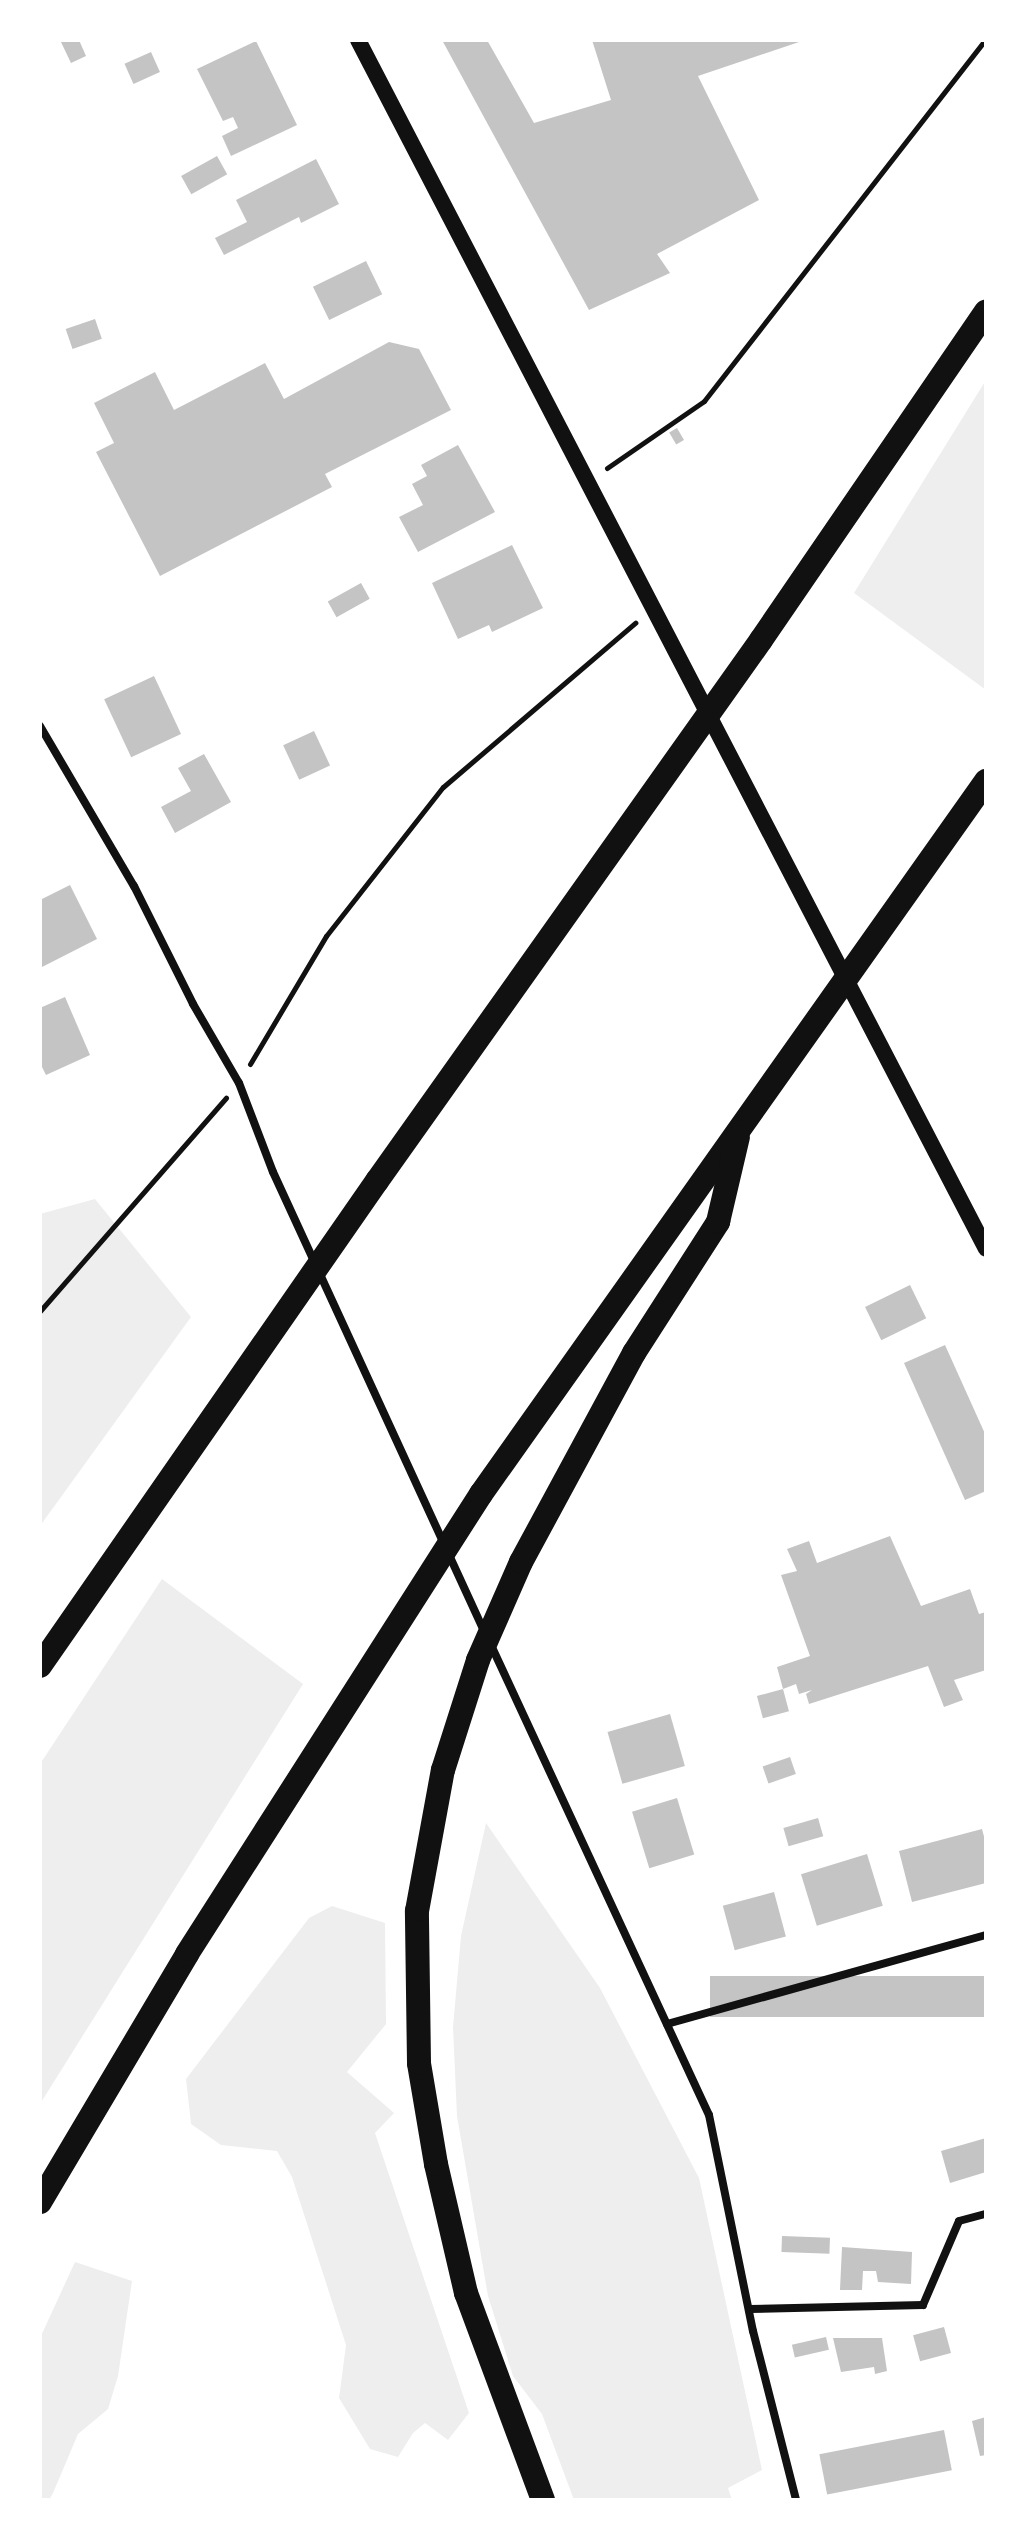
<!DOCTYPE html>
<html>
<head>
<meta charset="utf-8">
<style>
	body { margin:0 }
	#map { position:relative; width:1026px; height:2540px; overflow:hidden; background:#fff; font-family:Rubik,sans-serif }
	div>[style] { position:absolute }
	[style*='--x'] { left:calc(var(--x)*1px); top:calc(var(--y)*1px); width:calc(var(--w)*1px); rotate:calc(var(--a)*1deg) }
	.green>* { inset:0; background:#eee }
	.building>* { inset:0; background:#c4c4c4; transform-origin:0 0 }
	.path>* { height:5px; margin:-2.5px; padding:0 2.5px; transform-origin:2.5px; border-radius:2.5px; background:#111 }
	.minor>* { height:8px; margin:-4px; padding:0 4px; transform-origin:4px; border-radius:4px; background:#111 }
	.secondary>* { height:16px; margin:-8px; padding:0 8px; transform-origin:8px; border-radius:8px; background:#111 }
	.motorway>* { height:24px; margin:-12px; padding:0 12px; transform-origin:12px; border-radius:12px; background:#111 }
	span { translate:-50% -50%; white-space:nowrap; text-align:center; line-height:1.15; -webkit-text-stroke:7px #fff; paint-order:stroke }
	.frame { position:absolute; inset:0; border:42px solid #fff; pointer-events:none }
</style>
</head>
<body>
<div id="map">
	<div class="green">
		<div style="clip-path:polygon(986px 380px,986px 690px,854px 593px)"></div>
		<div style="clip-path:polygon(95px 1199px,191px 1317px,40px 1526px,40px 1214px)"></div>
		<div style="clip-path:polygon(162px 1579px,303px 1684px,40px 2104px,40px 1764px)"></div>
		<div style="clip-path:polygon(486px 1823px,600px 1988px,699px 2178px,762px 2470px,728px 2488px,732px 2500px,574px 2500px,542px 2414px,513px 2376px,488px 2296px,457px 2116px,453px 2027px,461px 1936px)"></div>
		<div style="clip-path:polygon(332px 1906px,385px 1923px,386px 2024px,347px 2072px,394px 2113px,375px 2133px,469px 2413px,448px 2440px,425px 2423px,413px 2433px,398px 2457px,370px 2449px,339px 2398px,346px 2345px,292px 2177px,277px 2151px,221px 2145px,191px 2124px,186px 2079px,309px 1918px)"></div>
		<div style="clip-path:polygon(75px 2262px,132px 2281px,118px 2376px,108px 2409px,78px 2434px,53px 2493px,49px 2500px,40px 2500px,40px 2338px)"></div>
	</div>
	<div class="building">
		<div style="clip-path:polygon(60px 40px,79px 40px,86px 56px,71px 63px)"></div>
		<div style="clip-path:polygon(442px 40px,487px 40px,534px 123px,611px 100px,592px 40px,802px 41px,698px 76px,759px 200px,657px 254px,670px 273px,589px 310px)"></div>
		<div style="clip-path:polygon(256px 41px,297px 125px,231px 156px,222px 136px,238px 128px,233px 117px,223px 121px,197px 69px)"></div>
		<div style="left:151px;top:52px;width:22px;height:29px;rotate:66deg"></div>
		<div style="left:217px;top:156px;width:21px;height:41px;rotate:61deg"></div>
		<div style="clip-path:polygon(316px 159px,339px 204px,301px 223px,299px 217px,224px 255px,215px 238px,247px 222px,236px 200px)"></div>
		<div style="left:366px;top:261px;width:37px;height:59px;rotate:64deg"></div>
		<div style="left:95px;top:319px;width:21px;height:31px;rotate:71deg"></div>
		<div style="clip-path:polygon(389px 342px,419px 349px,451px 410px,325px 474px,332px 487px,160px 576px,96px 452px,114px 443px,94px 403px,155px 372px,174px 410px,265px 363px,284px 399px)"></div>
		<div style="left:677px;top:428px;width:14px;height:9px;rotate:60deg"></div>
		<div style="clip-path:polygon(458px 445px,495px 512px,418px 552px,399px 517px,423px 505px,412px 484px,427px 476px,421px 465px)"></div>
		<div style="clip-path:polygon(512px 545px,543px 608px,492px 632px,489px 625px,458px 639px,432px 583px)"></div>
		<div style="left:361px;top:583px;width:18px;height:38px;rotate:61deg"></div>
		<div style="left:154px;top:676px;width:64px;height:55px;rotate:65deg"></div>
		<div style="left:314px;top:731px;width:38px;height:34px;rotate:65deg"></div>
		<div style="clip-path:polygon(204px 754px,231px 802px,175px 833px,161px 807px,191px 791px,178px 768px)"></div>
		<div style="clip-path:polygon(70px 885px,97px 939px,42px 967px,40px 900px)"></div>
		<div style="clip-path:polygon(65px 997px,90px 1055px,46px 1075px,40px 1063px,40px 1008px)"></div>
		<div style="left:910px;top:1285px;width:37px;height:50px;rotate:64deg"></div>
		<div style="clip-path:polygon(945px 1345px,986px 1436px,986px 1491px,965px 1500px,904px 1363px)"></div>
		<div style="clip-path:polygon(890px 1536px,921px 1606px,970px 1589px,979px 1614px,986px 1612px,986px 1670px,954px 1680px,963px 1700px,944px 1707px,928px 1666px,809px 1704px,806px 1694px,812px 1690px,799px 1694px,796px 1684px,783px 1689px,777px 1667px,810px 1656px,781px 1575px,797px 1571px,787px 1549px,809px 1541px,817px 1563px)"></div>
		<div style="left:783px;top:1689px;width:23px;height:27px;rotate:75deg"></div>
		<div style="left:670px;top:1714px;width:54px;height:65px;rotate:74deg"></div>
		<div style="left:790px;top:1757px;width:18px;height:29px;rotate:71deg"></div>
		<div style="left:677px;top:1798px;width:59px;height:47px;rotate:73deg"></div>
		<div style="left:818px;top:1818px;width:19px;height:36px;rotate:74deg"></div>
		<div style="clip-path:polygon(982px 1829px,986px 1844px,986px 1883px,912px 1902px,899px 1851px)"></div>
		<div style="left:867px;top:1854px;width:54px;height:69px;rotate:73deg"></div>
		<div style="left:774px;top:1892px;width:46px;height:53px;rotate:75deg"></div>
		<div style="left:986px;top:1976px;width:41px;height:276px;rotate:90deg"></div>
		<div style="clip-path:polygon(986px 2138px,986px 2172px,950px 2183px,941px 2151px)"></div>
		<div style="left:782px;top:2236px;width:48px;height:16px;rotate:2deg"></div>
		<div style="clip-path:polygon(842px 2247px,912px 2252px,911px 2284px,878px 2282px,876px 2271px,863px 2271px,862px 2290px,840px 2290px)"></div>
		<div style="left:944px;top:2327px;width:27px;height:32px;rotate:75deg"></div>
		<div style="left:826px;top:2337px;width:13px;height:35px;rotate:77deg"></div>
		<div style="clip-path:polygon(833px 2338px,882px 2338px,887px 2371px,875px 2374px,874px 2367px,841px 2372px)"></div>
		<div style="clip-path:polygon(986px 2417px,986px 2455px,980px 2456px,972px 2421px)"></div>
		<div style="left:944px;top:2430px;width:41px;height:127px;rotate:79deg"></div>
	</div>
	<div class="path">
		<div style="--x:607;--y:468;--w:118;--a:-34.6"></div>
		<div style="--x:704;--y:401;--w:457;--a:-52.1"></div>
		<div style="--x:250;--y:1064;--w:149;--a:-59.3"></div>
		<div style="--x:326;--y:936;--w:189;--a:-51.9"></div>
		<div style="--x:443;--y:787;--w:253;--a:-40.5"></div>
		<div style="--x:40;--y:1311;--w:283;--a:-48.9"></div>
	</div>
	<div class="minor">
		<div style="--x:40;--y:726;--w:186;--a:59.6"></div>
		<div style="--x:134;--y:886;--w:132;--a:63.4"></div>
		<div style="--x:193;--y:1004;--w:91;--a:59.8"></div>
		<div style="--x:239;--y:1083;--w:95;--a:69.1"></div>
		<div style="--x:273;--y:1172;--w:505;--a:65.31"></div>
		<div style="--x:490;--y:1643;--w:520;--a:65.11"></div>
		<div style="--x:709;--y:2115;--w:220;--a:78.5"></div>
		<div style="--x:753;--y:2331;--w:174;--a:75.7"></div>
		<div style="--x:667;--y:2024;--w:331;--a:-15.6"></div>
		<div style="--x:750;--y:2309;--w:173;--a:-1.3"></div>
		<div style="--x:923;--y:2305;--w:91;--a:-66.8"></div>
		<div style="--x:959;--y:2221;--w:28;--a:-15"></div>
	</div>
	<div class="secondary">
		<div style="--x:358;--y:40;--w:1362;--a:62.55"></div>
	</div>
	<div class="motorway">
		<div style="--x:40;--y:1666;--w:591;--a:-55.21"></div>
		<div style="--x:377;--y:1181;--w:663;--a:-54.63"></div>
		<div style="--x:761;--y:640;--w:398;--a:-55.6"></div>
		<div style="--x:40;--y:2202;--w:288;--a:-59.3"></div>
		<div style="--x:187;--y:1954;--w:546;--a:-57.42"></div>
		<div style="--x:481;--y:1494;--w:874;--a:-54.69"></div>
		<div style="--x:543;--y:2500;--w:221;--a:-110.4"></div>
		<div style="--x:466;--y:2293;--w:132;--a:-103.1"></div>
		<div style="--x:436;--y:2164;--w:102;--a:-99.6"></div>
		<div style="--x:419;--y:2063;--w:152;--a:-90.8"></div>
		<div style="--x:417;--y:1911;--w:143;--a:-79.6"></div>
		<div style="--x:443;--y:1770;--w:115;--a:-72.3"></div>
		<div style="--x:478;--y:1660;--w:107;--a:-66.3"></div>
		<div style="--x:521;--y:1562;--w:238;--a:-61.6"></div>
		<div style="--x:634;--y:1353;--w:156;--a:-57.3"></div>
		<div style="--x:718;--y:1222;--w:87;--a:-76.8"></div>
	</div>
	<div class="frame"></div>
</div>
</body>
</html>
